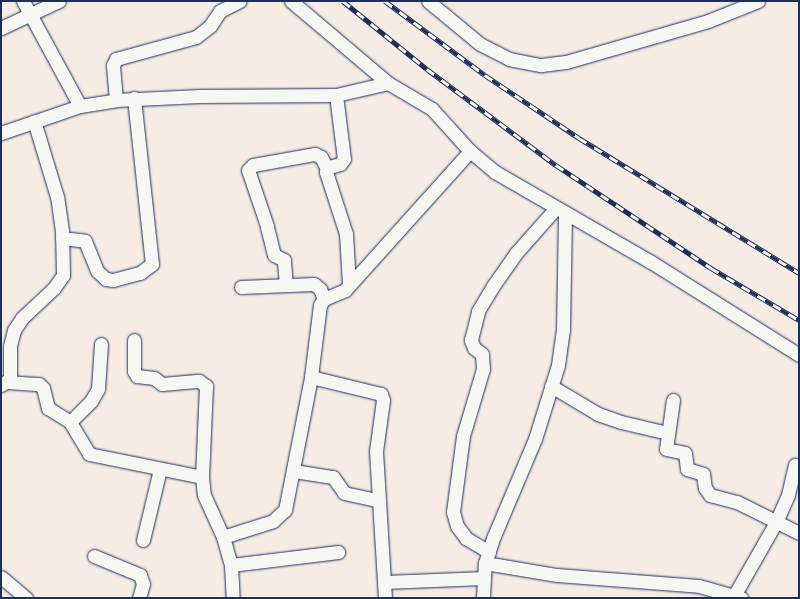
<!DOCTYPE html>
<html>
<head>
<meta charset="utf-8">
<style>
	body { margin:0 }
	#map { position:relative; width:800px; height:599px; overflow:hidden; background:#f6ece4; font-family:"Gochi Hand",sans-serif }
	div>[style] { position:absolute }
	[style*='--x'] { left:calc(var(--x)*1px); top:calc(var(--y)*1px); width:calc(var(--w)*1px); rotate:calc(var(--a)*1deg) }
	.roads { filter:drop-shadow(0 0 1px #1b2f5e) drop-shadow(0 0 1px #1b2f5e) }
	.street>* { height:13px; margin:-6.5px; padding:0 6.5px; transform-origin:6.5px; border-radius:6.5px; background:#f6f6f2 }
	.rail>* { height:4.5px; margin-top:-2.25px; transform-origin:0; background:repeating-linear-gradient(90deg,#f6f6f2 0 9px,#1b2f5e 0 18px); box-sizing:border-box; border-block:1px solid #1b2f5e }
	span { translate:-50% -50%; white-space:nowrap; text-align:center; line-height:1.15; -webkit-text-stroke:3px #f6f6f2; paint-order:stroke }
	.frame { position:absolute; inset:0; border:2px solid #1b2f5e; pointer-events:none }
</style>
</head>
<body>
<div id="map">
	<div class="roads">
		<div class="street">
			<div style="--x:23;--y:1;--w:119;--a:61.5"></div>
			<div style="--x:291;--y:1;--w:127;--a:40.2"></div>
			<div style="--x:388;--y:83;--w:51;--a:30.6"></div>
			<div style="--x:432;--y:109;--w:57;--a:47.9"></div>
			<div style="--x:470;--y:151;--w:33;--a:40"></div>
			<div style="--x:495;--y:172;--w:180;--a:30"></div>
			<div style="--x:651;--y:262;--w:175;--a:32.1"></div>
			<div style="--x:428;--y:1;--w:67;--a:39.6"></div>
			<div style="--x:480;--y:44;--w:33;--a:27"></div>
			<div style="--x:509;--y:59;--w:33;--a:11"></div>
			<div style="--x:541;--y:65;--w:25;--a:-7"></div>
			<div style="--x:566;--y:62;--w:148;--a:-16.1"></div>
			<div style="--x:708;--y:21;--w:54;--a:-21.8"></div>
			<div style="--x:1;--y:28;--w:64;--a:-25"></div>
			<div style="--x:336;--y:95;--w:64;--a:82.9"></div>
			<div style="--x:344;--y:159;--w:6;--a:129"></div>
			<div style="--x:340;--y:164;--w:11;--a:165"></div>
			<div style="--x:329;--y:167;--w:6;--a:121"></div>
			<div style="--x:326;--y:172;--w:65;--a:72.1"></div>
			<div style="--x:346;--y:234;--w:50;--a:86.6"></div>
			<div style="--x:116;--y:100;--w:35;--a:-95"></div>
			<div style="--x:113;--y:65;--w:7;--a:-63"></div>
			<div style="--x:116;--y:59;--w:83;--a:-15.4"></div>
			<div style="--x:196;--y:37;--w:18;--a:-38"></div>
			<div style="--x:210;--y:26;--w:18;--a:-56"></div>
			<div style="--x:220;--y:11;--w:22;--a:-27"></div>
			<div style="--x:1;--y:133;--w:83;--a:-18.9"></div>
			<div style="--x:80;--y:106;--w:36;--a:-9"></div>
			<div style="--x:116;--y:100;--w:84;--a:-2.7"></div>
			<div style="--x:200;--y:96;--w:136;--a:-0.4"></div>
			<div style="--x:336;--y:95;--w:53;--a:-13"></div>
			<div style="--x:62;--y:238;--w:23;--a:7"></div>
			<div style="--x:85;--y:241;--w:32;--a:68"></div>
			<div style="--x:97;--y:271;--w:12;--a:42"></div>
			<div style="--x:106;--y:279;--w:7;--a:8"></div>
			<div style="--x:113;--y:280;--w:28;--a:-15"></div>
			<div style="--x:140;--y:273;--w:15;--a:-37"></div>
			<div style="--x:152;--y:264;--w:167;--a:-96.2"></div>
			<div style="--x:286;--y:285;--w:25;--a:-95"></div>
			<div style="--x:284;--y:260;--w:11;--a:-153"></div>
			<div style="--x:274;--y:255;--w:30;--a:-104"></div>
			<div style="--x:267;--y:226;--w:59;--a:-108.7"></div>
			<div style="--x:248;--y:170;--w:7;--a:-45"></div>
			<div style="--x:253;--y:165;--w:63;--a:-10.1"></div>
			<div style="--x:315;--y:154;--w:7;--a:27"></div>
			<div style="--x:321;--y:157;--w:13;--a:63"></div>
			<div style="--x:241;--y:287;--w:73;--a:-2.4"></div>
			<div style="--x:314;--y:284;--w:8;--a:40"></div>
			<div style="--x:320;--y:289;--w:11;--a:68"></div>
			<div style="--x:134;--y:340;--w:31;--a:90"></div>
			<div style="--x:134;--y:371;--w:6;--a:59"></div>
			<div style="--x:137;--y:376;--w:17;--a:7"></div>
			<div style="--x:154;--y:378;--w:10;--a:37"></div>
			<div style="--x:162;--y:384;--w:37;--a:-5"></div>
			<div style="--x:199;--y:381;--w:9;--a:36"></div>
			<div style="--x:206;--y:386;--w:91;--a:92.5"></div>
			<div style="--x:202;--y:477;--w:18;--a:84"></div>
			<div style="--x:204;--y:495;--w:46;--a:65.7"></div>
			<div style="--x:223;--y:537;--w:29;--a:74"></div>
			<div style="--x:231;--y:565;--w:33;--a:87"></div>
			<div style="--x:311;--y:377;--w:72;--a:13.7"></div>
			<div style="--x:381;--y:394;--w:6;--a:72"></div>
			<div style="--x:383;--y:400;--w:51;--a:97.8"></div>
			<div style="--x:376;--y:451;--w:147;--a:86.5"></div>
			<div style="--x:7;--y:382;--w:32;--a:4"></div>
			<div style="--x:39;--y:384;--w:6;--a:45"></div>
			<div style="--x:43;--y:388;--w:21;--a:76"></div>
			<div style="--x:48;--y:408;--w:26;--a:32"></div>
			<div style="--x:70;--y:422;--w:37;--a:59"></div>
			<div style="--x:89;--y:454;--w:115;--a:11.5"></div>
			<div style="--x:1;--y:385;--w:11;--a:-34"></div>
			<div style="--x:10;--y:379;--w:33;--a:-90"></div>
			<div style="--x:10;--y:346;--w:16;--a:-76"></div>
			<div style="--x:14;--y:330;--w:14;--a:-56"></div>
			<div style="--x:22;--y:318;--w:44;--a:-43.2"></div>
			<div style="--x:54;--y:288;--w:16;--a:-55"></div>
			<div style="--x:63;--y:275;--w:44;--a:-91.3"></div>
			<div style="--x:62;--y:231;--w:34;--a:-98"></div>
			<div style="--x:57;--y:197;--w:79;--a:-106.8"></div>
			<div style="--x:551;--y:386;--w:55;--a:30.8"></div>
			<div style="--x:598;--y:414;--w:24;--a:19"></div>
			<div style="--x:621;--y:422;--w:48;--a:13.2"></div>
			<div style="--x:673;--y:400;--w:49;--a:98.1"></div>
			<div style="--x:666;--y:449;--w:19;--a:12"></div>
			<div style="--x:685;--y:453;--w:16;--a:83"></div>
			<div style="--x:687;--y:469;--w:17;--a:17"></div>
			<div style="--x:703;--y:474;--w:14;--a:82"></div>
			<div style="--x:705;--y:488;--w:9;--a:54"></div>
			<div style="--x:710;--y:495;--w:28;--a:15"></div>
			<div style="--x:737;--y:502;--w:69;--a:26.6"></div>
			<div style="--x:70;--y:422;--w:30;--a:-45"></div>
			<div style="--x:91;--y:401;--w:14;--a:-60"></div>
			<div style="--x:98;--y:389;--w:45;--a:-86.2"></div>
			<div style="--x:294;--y:471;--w:39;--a:9"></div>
			<div style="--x:333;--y:477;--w:19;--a:55"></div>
			<div style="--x:344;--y:493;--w:35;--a:12"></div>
			<div style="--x:223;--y:537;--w:52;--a:-17.7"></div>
			<div style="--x:273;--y:521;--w:16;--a:-43"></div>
			<div style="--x:285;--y:510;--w:136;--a:-78.9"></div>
			<div style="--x:311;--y:377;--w:73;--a:-82.9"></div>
			<div style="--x:320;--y:305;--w:7;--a:-56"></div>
			<div style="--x:324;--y:299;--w:23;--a:-23"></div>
			<div style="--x:345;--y:290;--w:187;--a:-48"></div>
			<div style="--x:143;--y:540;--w:73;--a:-76.5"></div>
			<div style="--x:489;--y:552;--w:27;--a:-149"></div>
			<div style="--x:466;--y:538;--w:15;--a:-127"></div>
			<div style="--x:457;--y:526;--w:15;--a:-106"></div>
			<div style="--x:453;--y:512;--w:77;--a:-82.5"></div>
			<div style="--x:463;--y:436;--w:70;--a:-73.4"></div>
			<div style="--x:483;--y:369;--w:15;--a:-94"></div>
			<div style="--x:482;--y:354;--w:10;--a:-143"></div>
			<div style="--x:474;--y:348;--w:9;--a:-111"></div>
			<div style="--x:471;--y:340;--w:30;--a:-76"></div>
			<div style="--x:478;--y:311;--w:29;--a:-59"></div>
			<div style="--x:493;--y:286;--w:40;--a:-55.1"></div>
			<div style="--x:516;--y:253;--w:60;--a:-48.4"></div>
			<div style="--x:94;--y:556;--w:50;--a:22.4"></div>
			<div style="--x:140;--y:575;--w:9;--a:72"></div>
			<div style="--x:143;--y:584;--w:15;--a:106"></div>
			<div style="--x:485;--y:563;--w:73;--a:9.5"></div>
			<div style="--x:557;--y:575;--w:142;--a:4.4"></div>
			<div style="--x:699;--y:586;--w:44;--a:15.9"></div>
			<div style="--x:231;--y:565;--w:108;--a:-6.9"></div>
			<div style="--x:1;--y:577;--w:33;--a:40"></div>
			<div style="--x:385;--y:582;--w:99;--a:-2.3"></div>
			<div style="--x:735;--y:594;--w:83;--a:-60.3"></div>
			<div style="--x:776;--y:522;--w:30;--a:-66"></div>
			<div style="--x:788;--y:495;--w:31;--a:-77"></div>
			<div style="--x:483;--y:598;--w:35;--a:-87"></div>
			<div style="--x:485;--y:563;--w:28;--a:-72"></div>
			<div style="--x:494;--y:536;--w:105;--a:-67.1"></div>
			<div style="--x:535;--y:439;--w:77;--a:-72.7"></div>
			<div style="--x:558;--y:365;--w:35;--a:-82"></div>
			<div style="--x:563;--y:330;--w:117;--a:-89"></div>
		</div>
	</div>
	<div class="rail">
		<div style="--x:343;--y:1;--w:108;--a:39"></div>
		<div style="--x:427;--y:69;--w:161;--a:36.7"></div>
		<div style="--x:556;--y:165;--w:186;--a:33.6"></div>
		<div style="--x:711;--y:268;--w:102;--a:30.6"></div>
		<div style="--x:385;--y:1;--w:124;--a:36.5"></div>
		<div style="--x:485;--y:75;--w:113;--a:33.8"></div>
		<div style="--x:579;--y:138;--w:258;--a:31.5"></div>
	</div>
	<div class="frame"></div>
</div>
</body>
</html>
